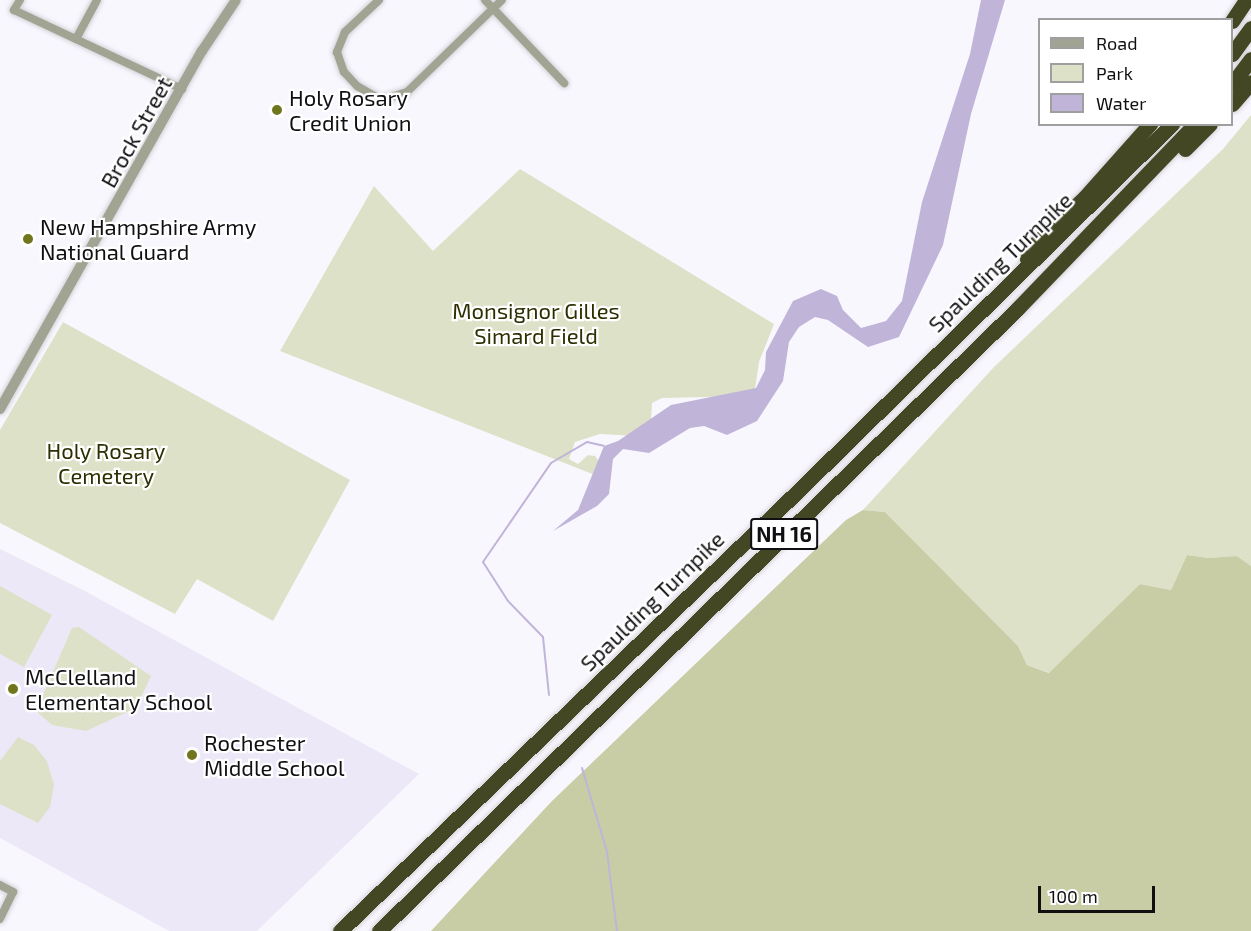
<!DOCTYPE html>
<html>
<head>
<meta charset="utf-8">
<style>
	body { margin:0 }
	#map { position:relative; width:1251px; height:931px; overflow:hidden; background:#f9f7fe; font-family:"Exo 2",sans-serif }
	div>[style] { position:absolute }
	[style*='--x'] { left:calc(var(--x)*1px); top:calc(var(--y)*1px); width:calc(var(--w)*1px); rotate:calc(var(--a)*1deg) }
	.built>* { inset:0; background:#ede8f8 }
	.green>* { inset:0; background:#dde1c8 }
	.forest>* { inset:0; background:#c8cda5 }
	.water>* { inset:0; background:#c0b4d9 }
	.stream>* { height:2px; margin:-1px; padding:0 1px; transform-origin:1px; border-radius:1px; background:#c0b4d9 }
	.roads { filter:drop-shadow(0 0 2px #d4d2d8) drop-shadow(0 0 2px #d4d2d8) }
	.minor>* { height:8px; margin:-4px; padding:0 4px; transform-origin:4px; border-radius:4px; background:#a2a493 }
	.tertiary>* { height:10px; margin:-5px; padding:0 5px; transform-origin:5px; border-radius:5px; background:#a2a493 }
	.motorway>* { height:15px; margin:-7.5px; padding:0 7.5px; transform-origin:7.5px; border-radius:7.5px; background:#444724 }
	.dots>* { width:16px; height:16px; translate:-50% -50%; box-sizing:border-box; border:3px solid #fff; border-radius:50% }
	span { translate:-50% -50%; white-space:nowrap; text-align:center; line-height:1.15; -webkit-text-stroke:4.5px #fff; paint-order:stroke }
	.shield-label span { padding:2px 4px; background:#fff; border:2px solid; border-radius:4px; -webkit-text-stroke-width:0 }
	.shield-label { font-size:21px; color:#100f12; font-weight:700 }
	.poi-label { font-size:22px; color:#100f12 }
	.left { translate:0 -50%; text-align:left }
	.street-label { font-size:22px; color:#100f12 }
	.park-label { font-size:22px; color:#2d2f00 }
	.legend { position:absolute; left:1038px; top:18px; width:195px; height:108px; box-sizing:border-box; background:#fff; border:2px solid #9f9fa0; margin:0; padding:8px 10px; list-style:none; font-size:18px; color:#100f12 }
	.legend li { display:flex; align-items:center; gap:12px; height:30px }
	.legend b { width:30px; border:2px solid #9f9fa0 }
	.scale { position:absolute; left:1038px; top:886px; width:117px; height:27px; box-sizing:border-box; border:3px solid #100f12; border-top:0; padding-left:8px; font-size:18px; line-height:21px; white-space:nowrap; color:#100f12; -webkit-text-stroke:4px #fff; paint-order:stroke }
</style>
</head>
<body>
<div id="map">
	<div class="built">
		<div style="clip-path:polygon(0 549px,83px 590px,419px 774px,257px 931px,169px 931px,0 838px)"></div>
	</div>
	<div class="green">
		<div style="clip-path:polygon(1251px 115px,1251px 566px,1237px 556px,1208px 558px,1187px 555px,1171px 590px,1140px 584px,1050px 673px,1027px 665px,1018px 646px,885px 512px,863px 510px,994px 367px,1223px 149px)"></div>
		<div style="clip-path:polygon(520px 169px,774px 324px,759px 362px,754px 396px,662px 398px,652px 403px,651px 419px,637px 436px,600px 434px,575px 442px,569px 459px,578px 464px,588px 455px,595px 456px,600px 462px,600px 477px,280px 351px,374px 186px,433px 251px)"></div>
		<div style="clip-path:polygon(63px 322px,350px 480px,273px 621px,197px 579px,175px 614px,0 523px,0 430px)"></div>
		<div style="clip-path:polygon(0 586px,52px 615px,24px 667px,0 654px)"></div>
		<div style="clip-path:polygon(79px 627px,151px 676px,136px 708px,86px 731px,52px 725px,36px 711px,72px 628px)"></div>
		<div style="clip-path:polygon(18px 737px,34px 745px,47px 761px,54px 785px,50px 807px,38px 823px,0 804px,0 761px)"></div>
	</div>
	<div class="forest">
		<div style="clip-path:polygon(863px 510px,885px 512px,1018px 646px,1027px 665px,1049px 673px,1140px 584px,1171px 590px,1187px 555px,1208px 558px,1237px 556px,1251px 566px,1251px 931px,431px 931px,552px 801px,846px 520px)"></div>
	</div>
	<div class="water">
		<div style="clip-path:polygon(981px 0,1005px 0,971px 114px,943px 245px,899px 337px,868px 347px,828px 320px,815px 317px,799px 327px,789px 342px,783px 381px,757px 421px,727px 435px,704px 426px,690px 428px,649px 453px,623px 449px,613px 459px,609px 494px,597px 506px,553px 531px,578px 510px,604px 446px,618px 441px,671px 405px,756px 388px,765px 370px,766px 352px,793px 301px,821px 289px,837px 296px,843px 310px,861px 328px,886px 321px,902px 301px,922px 202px,970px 54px)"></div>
	</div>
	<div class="stream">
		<div style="--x:549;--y:695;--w:58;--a:-95.9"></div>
		<div style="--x:543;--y:637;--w:50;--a:-134.2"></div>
		<div style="--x:508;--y:601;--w:46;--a:-122.7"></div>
		<div style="--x:483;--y:562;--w:120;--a:-55.5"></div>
		<div style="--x:551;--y:463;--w:42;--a:-30.3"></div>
		<div style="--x:587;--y:442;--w:17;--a:13"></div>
		<div style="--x:582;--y:768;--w:88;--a:73.4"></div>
		<div style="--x:607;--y:852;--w:80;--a:82.8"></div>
	</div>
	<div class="roads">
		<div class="minor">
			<div style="--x:20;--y:0;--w:12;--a:121"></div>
			<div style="--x:14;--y:10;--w:186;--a:25.2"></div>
			<div style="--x:379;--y:0;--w:47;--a:136.7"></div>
			<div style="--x:345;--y:32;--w:22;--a:112"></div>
			<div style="--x:337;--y:52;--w:21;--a:71"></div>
			<div style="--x:344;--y:72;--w:19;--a:47"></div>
			<div style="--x:357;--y:86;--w:28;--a:30"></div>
			<div style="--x:381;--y:100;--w:27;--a:-17"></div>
			<div style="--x:407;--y:92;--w:132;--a:-44.1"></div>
			<div style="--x:485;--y:0;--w:115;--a:46.4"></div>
			<div style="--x:76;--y:39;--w:44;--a:-61.7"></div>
			<div style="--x:0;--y:885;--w:15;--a:28"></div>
			<div style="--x:13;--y:892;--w:30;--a:116"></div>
		</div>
		<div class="tertiary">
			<div style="--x:0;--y:409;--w:411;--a:-60.6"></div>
			<div style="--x:202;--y:51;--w:61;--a:-56.3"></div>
		</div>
		<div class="motorway">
			<div style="--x:1232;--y:21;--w:25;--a:-56"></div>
			<div style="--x:1232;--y:54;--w:32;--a:-54"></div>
			<div style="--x:1232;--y:84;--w:31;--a:-53"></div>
			<div style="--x:1232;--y:104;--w:29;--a:-49"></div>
			<div style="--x:1185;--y:149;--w:35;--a:-45"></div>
			<div style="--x:1027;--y:259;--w:18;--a:-61"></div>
			<div style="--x:1036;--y:243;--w:67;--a:-43.2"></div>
			<div style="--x:1085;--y:197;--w:98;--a:-48.3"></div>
			<div style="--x:340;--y:931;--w:639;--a:-43.86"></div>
			<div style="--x:801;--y:488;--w:520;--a:-44.45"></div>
			<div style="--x:379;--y:931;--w:892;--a:-44.27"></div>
			<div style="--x:1018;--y:308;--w:255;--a:-46.1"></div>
		</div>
	</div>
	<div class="dots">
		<div style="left:277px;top:110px;background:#70761e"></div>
		<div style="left:28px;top:239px;background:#70761e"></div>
		<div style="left:13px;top:689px;background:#70761e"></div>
		<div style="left:192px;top:755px;background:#70761e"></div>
	</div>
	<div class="shield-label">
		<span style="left:784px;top:534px">NH 16</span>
	</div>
	<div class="poi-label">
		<span class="left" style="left:289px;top:110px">Holy Rosary<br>Credit Union</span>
		<span class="left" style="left:40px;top:239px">New Hampshire Army<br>National Guard</span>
		<span class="left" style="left:25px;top:689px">McClelland<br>Elementary School</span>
		<span class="left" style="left:204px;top:755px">Rochester<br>Middle School</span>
	</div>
	<div class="street-label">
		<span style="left:136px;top:132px;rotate:-61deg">Brock Street</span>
		<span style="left:1000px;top:262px;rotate:-44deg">Spaulding Turnpike</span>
		<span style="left:652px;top:601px;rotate:-44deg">Spaulding Turnpike</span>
	</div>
	<div class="park-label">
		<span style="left:536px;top:323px">Monsignor Gilles<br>Simard Field</span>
		<span style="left:106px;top:463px">Holy Rosary<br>Cemetery</span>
	</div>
	<ul class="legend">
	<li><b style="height:8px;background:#a2a493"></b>Road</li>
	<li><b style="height:16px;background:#dde1c8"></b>Park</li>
	<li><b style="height:16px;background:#c0b4d9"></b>Water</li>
	</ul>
	<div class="scale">100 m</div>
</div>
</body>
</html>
